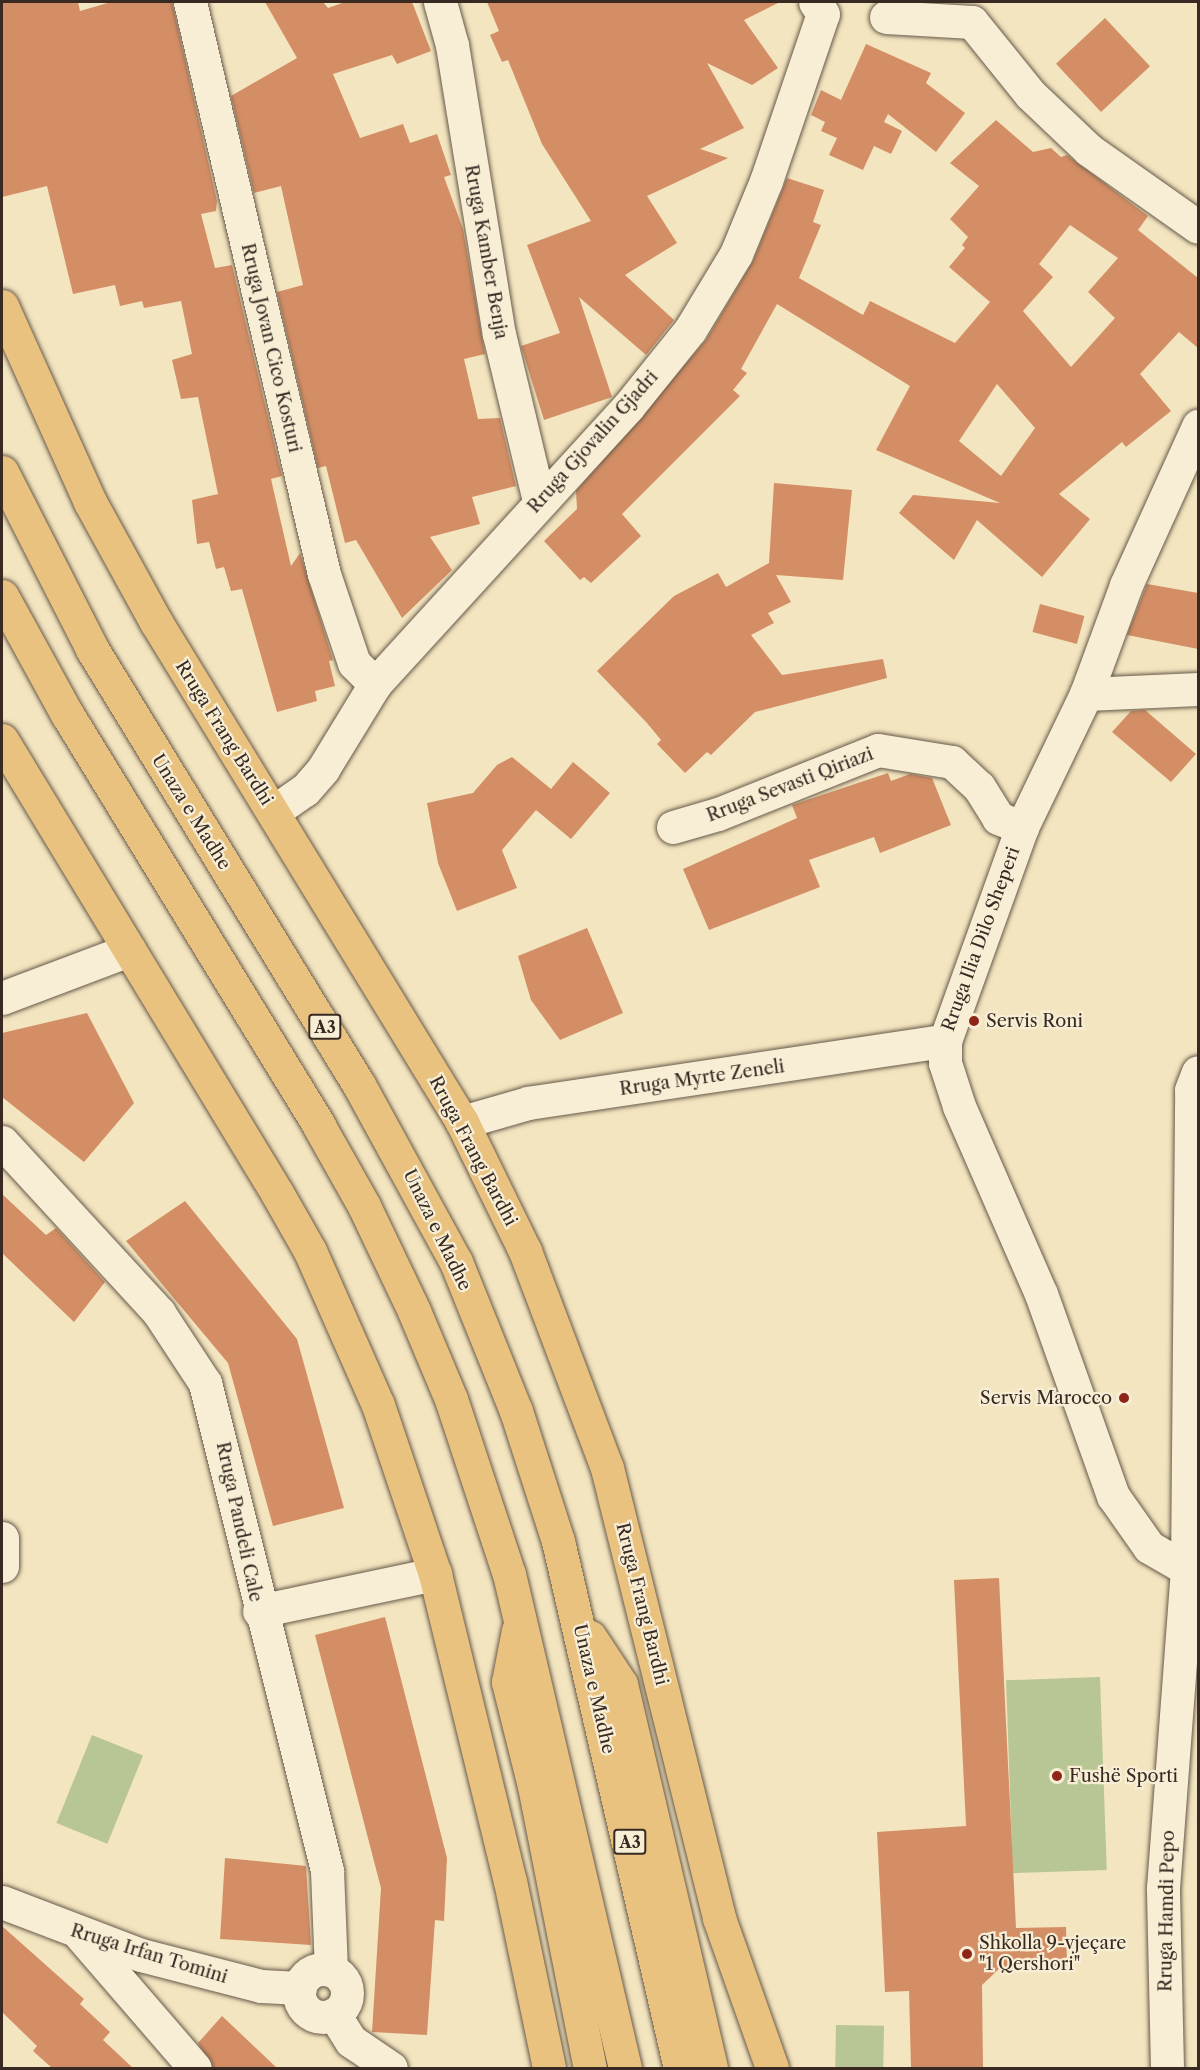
<!DOCTYPE html>
<html>
<head>
<meta charset="utf-8">
<style>
	body { margin:0 }
	#map { position:relative; width:1200px; height:2070px; overflow:hidden; background:#f3e5bf; font-family:"Libre Caslon Text",serif }
	div>[style] { position:absolute }
	[style*='--x'] { left:calc(var(--x)*1px); top:calc(var(--y)*1px); width:calc(var(--w)*1px); rotate:calc(var(--a)*1deg) }
	.green>* { inset:0; background:#b8c594; transform-origin:0 0 }
	.building>* { inset:0; background:#d48e65; transform-origin:0 0 }
	.roads { filter:drop-shadow(0 0 2px #67594a) drop-shadow(0 0 2px #67594a) }
	.minor>* { height:33px; margin:-16.5px; padding:0 16.5px; transform-origin:16.5px; border-radius:16.5px; background:#f7eed5 }
	.minor>.ring { margin:-16.5px; padding:0; box-sizing:content-box; background:none; border:33px solid #f7eed5; border-radius:50% }
	.major>* { height:33px; margin:-16.5px; padding:0 16.5px; transform-origin:16.5px; border-radius:16.5px; background:#eac280 }
	.highway>* { height:33px; margin:-16.5px; padding:0 16.5px; transform-origin:16.5px; border-radius:16.5px; background:#eac280 }
	.dots>* { width:16px; height:16px; translate:-50% -50%; box-sizing:border-box; border:3px solid #f7eed5; border-radius:50% }
	span { translate:-50% -50%; white-space:nowrap; text-align:center; line-height:1.15; -webkit-text-stroke:4.5px #f7eed5; paint-order:stroke }
	.shield-label span { padding:2px 4px; background:#f7eed5; border:2px solid; border-radius:4px; -webkit-text-stroke-width:0 }
	.shield-label { font-size:16px; color:#382a23; font-weight:700 }
	.street-label { font-size:18px; color:#382a23 }
	.poi-label { font-size:18px; color:#382a23 }
	.left { translate:0 -50%; text-align:left }
	.right { translate:-100% -50%; text-align:right }
	.frame { position:absolute; inset:0; border:3px solid #382a23; pointer-events:none }
</style>
</head>
<body>
<div id="map">
	<div class="green">
		<div style="left:1100px;top:1677px;width:193px;height:94px;rotate:88deg"></div>
		<div style="left:92px;top:1735px;width:55px;height:95px;rotate:22deg"></div>
		<div style="left:836px;top:2025px;width:48px;height:43px;rotate:1deg"></div>
	</div>
	<div class="building">
		<div style="clip-path:polygon(2px 2px,78px 2px,80px 11px,111px 2px,172px 2px,217px 201px,216px 211px,201px 214px,215px 268px,232px 265px,282px 476px,271px 479px,291px 566px,300px 553px,333px 660px,329px 661px,335px 686px,315px 691px,317px 701px,277px 712px,242px 589px,231px 591px,224px 567px,216px 569px,209px 542px,197px 544px,192px 500px,218px 494px,198px 397px,181px 399px,172px 360px,192px 354px,181px 301px,144px 308px,142px 301px,120px 306px,115px 285px,73px 294px,47px 186px,2px 197px)"></div>
		<div style="clip-path:polygon(265px 2px,323px 2px,328px 8px,345px 2px,412px 2px,431px 51px,397px 64px,392px 55px,333px 74px,360px 138px,403px 124px,410px 143px,437px 134px,451px 175px,444px 177px,463px 229px,485px 354px,464px 359px,478px 419px,500px 418px,516px 486px,472px 497px,480px 524px,430px 537px,452px 570px,402px 618px,356px 540px,345px 543px,326px 466px,318px 468px,277px 292px,303px 285px,281px 186px,254px 193px,231px 96px,297px 58px)"></div>
		<div style="clip-path:polygon(487px 2px,780px 2px,744px 20px,778px 68px,752px 85px,707px 63px,744px 128px,700px 149px,728px 158px,647px 196px,677px 243px,625px 275px,674px 320px,646px 355px,579px 297px,612px 397px,544px 420px,521px 346px,560px 333px,527px 245px,591px 221px,542px 144px,508px 60px,502px 62px,490px 35px,499px 31px)"></div>
		<div style="left:1105px;top:18px;width:66px;height:67px;rotate:47deg"></div>
		<div style="clip-path:polygon(866px 44px,931px 73px,926px 83px,965px 113px,936px 152px,888px 114px,884px 122px,902px 131px,891px 154px,874px 146px,863px 170px,829px 155px,837px 138px,821px 131px,825px 122px,811px 115px,821px 90px,841px 100px)"></div>
		<div style="clip-path:polygon(evenodd,996px 120px,1033px 152px,1051px 148px,1061px 157px,1067px 155px,1148px 216px,1138px 230px,1198px 278px,1198px 348px,1179px 332px,1140px 374px,1171px 411px,1126px 447px,1122px 442px,1059px 494px,1090px 519px,1042px 577px,977px 520px,954px 560px,899px 513px,913px 495px,1000px 503px,876px 450px,910px 386px,777px 304px,741px 369px,747px 373px,733px 390px,740px 396px,622px 514px,641px 536px,591px 583px,584px 577px,580px 580px,544px 541px,577px 509px,576px 491px,706px 340px,753px 261px,787px 178px,824px 190px,813px 222px,821px 225px,799px 278px,863px 315px,870px 301px,955px 343px,990px 302px,949px 267px,965px 248px,962px 245px,968px 237px,950px 219px,979px 186px,950px 163px,996px 120px,1070px 225px,1118px 258px,1088px 292px,1115px 318px,1071px 367px,1023px 311px,1053px 277px,1039px 264px,1070px 225px,996px 120px,997px 384px,1035px 428px,1001px 476px,959px 441px,997px 384px)"></div>
		<div style="clip-path:polygon(774px 483px,852px 490px,843px 580px,776px 575px,791px 602px,768px 613px,774px 623px,751px 635px,782px 675px,883px 659px,887px 678px,755px 712px,711px 755px,707px 752px,685px 773px,657px 744px,661px 740px,647px 723px,597px 671px,674px 596px,718px 573px,726px 587px,769px 563px)"></div>
		<div style="clip-path:polygon(1147px 584px,1198px 593px,1198px 649px,1127px 635px)"></div>
		<div style="left:1040px;top:604px;width:46px;height:29px;rotate:15deg"></div>
		<div style="clip-path:polygon(1145px 710px,1196px 754px,1171px 782px,1112px 732px,1131px 711px)"></div>
		<div style="clip-path:polygon(512px 757px,551px 789px,573px 762px,610px 793px,571px 839px,536px 810px,502px 850px,517px 888px,457px 911px,438px 863px,427px 803px,473px 793px,497px 765px)"></div>
		<div style="clip-path:polygon(888px 773px,891px 781px,910px 774px,932px 778px,951px 825px,880px 853px,874px 837px,809px 860px,820px 887px,709px 930px,683px 869px,797px 818px,792px 805px)"></div>
		<div style="clip-path:polygon(587px 928px,623px 1013px,560px 1040px,531px 1000px,518px 956px)"></div>
		<div style="clip-path:polygon(87px 1013px,134px 1103px,84px 1162px,2px 1097px,2px 1033px)"></div>
		<div style="clip-path:polygon(2px 1194px,46px 1235px,56px 1228px,105px 1282px,74px 1322px,2px 1253px)"></div>
		<div style="clip-path:polygon(185px 1201px,297px 1339px,344px 1508px,273px 1526px,228px 1363px,126px 1241px)"></div>
		<div style="clip-path:polygon(999px 1578px,1016px 1928px,1066px 1927px,1067px 1966px,1001px 1967px,982px 1985px,983px 2068px,911px 2068px,909px 1991px,885px 1992px,877px 1832px,966px 1826px,954px 1580px)"></div>
		<div style="clip-path:polygon(385px 1617px,447px 1858px,444px 1921px,435px 1920px,427px 2035px,372px 2032px,381px 1888px,315px 1635px)"></div>
		<div style="clip-path:polygon(225px 1858px,306px 1866px,311px 1945px,220px 1939px)"></div>
		<div style="clip-path:polygon(2px 1926px,84px 1999px,80px 2004px,110px 2032px,103px 2040px,133px 2068px,52px 2068px,33px 2051px,37px 2046px,2px 2012px)"></div>
		<div style="clip-path:polygon(222px 2016px,277px 2068px,213px 2068px,198px 2043px)"></div>
	</div>
	<div class="roads">
		<div class="minor">
			<div style="--x:190;--y:2;--w:587;--a:76.82"></div>
			<div style="--x:324;--y:574;--w:94;--a:71.4"></div>
			<div style="--x:354;--y:663;--w:30;--a:45"></div>
			<div style="--x:440;--y:2;--w:45;--a:74.4"></div>
			<div style="--x:452;--y:45;--w:293;--a:80.8"></div>
			<div style="--x:499;--y:334;--w:172;--a:76.5"></div>
			<div style="--x:886;--y:17;--w:86;--a:3.3"></div>
			<div style="--x:972;--y:22;--w:92;--a:51.1"></div>
			<div style="--x:1030;--y:94;--w:81;--a:43.5"></div>
			<div style="--x:1089;--y:150;--w:133;--a:35.2"></div>
			<div style="--x:1086;--y:694;--w:112;--a:-2.6"></div>
			<div style="--x:273;--y:812;--w:39;--a:-35"></div>
			<div style="--x:305;--y:790;--w:28;--a:-49"></div>
			<div style="--x:323;--y:769;--w:100;--a:-58.5"></div>
			<div style="--x:375;--y:684;--w:375;--a:-47.6"></div>
			<div style="--x:628;--y:407;--w:99;--a:-51.2"></div>
			<div style="--x:690;--y:330;--w:89;--a:-58.8"></div>
			<div style="--x:736;--y:254;--w:79;--a:-67.7"></div>
			<div style="--x:766;--y:181;--w:176;--a:-71.2"></div>
			<div style="--x:823;--y:14;--w:14;--a:-124"></div>
			<div style="--x:673;--y:827;--w:47;--a:-16.1"></div>
			<div style="--x:718;--y:814;--w:172;--a:-21.8"></div>
			<div style="--x:878;--y:750;--w:75;--a:9.2"></div>
			<div style="--x:952;--y:762;--w:37;--a:43"></div>
			<div style="--x:979;--y:787;--w:36;--a:58"></div>
			<div style="--x:998;--y:818;--w:26;--a:21"></div>
			<div style="--x:2;--y:998;--w:136;--a:-20.7"></div>
			<div style="--x:462;--y:1122;--w:69;--a:-16.1"></div>
			<div style="--x:528;--y:1103;--w:422;--a:-8.5"></div>
			<div style="--x:2;--y:1142;--w:232;--a:47.4"></div>
			<div style="--x:159;--y:1313;--w:84;--a:56.7"></div>
			<div style="--x:205;--y:1383;--w:503;--a:75.96"></div>
			<div style="--x:327;--y:1871;--w:99;--a:87.7"></div>
			<div style="--x:2;--y:1538;--w:28;--a:90"></div>
			<div style="--x:1187;--y:1569;--w:44;--a:-149.9"></div>
			<div style="--x:1149;--y:1547;--w:62;--a:-125.2"></div>
			<div style="--x:1113;--y:1496;--w:214;--a:-109.6"></div>
			<div style="--x:1041;--y:1294;--w:205;--a:-113.6"></div>
			<div style="--x:959;--y:1106;--w:45;--a:-108"></div>
			<div style="--x:945;--y:1063;--w:22;--a:-90"></div>
			<div style="--x:945;--y:1041;--w:227;--a:-70.2"></div>
			<div style="--x:1022;--y:827;--w:148;--a:-64.3"></div>
			<div style="--x:1086;--y:694;--w:116;--a:-69.8"></div>
			<div style="--x:1126;--y:585;--w:175;--a:-65.6"></div>
			<div style="--x:259;--y:1611;--w:180;--a:-11.9"></div>
			<div style="--x:2;--y:1902;--w:149;--a:20.9"></div>
			<div style="--x:141;--y:1955;--w:124;--a:14.5"></div>
			<div style="--x:261;--y:1986;--w:39;--a:3"></div>
			<div style="--x:81;--y:1936;--w:174;--a:49.2"></div>
			<div class="ring" style="left:299px;top:1969px;width:15px;height:15px"></div>
			<div style="--x:334;--y:2014;--w:32;--a:58"></div>
			<div style="--x:351;--y:2041;--w:48;--a:34"></div>
			<div style="--x:1167;--y:2068;--w:180;--a:-91.3"></div>
			<div style="--x:1163;--y:1888;--w:320;--a:-85.7"></div>
			<div style="--x:1187;--y:1569;--w:479;--a:-89.5"></div>
			<div style="--x:1191;--y:1090;--w:19;--a:-69"></div>
		</div>
		<div class="major">
			<div style="--x:2;--y:306;--w:215;--a:65.8"></div>
			<div style="--x:90;--y:502;--w:137;--a:61.2"></div>
			<div style="--x:156;--y:622;--w:586;--a:58.53"></div>
			<div style="--x:462;--y:1122;--w:144;--a:64"></div>
			<div style="--x:525;--y:1251;--w:232;--a:69.3"></div>
			<div style="--x:607;--y:1468;--w:464;--a:76"></div>
			<div style="--x:719;--y:1918;--w:159;--a:70.5"></div>
			<div style="--x:2;--y:740;--w:530;--a:58.74"></div>
			<div style="--x:277;--y:1193;--w:67;--a:60.4"></div>
			<div style="--x:310;--y:1251;--w:168;--a:66.2"></div>
			<div style="--x:378;--y:1405;--w:178;--a:71.4"></div>
			<div style="--x:435;--y:1574;--w:316;--a:76.3"></div>
			<div style="--x:510;--y:1881;--w:191;--a:78.2"></div>
		</div>
		<div class="highway">
			<div style="--x:2;--y:472;--w:199;--a:63"></div>
			<div style="--x:92;--y:649;--w:511;--a:58.52"></div>
			<div style="--x:359;--y:1085;--w:202;--a:61.3"></div>
			<div style="--x:456;--y:1262;--w:161;--a:68.1"></div>
			<div style="--x:516;--y:1411;--w:137;--a:72.1"></div>
			<div style="--x:558;--y:1541;--w:541;--a:76.97"></div>
			<div style="--x:2;--y:596;--w:135;--a:61.2"></div>
			<div style="--x:67;--y:714;--w:483;--a:58.5"></div>
			<div style="--x:319;--y:1126;--w:92;--a:60.6"></div>
			<div style="--x:364;--y:1206;--w:116;--a:64.5"></div>
			<div style="--x:414;--y:1311;--w:95;--a:67.2"></div>
			<div style="--x:451;--y:1399;--w:184;--a:71.7"></div>
			<div style="--x:509;--y:1574;--w:507;--a:76.79"></div>
			<div style="--x:518;--y:1630;--w:53;--a:100.9"></div>
			<div style="--x:508;--y:1682;--w:107;--a:76"></div>
			<div style="--x:534;--y:1786;--w:288;--a:78.8"></div>
			<div style="--x:590;--y:1637;--w:56;--a:56.6"></div>
			<div style="--x:621;--y:1684;--w:394;--a:76.8"></div>
		</div>
	</div>
	<div class="dots">
		<div style="left:974px;top:1021px;background:#8f2418"></div>
		<div style="left:1124px;top:1398px;background:#8f2418"></div>
		<div style="left:1057px;top:1776px;background:#8f2418"></div>
		<div style="left:967px;top:1954px;background:#8f2418"></div>
	</div>
	<div class="shield-label">
		<span style="left:325px;top:1027px">A3</span>
		<span style="left:630px;top:1842px">A3</span>
	</div>
	<div class="street-label">
		<span style="left:486px;top:252px;rotate:80deg">Rruga Kamber Benja</span>
		<span style="left:271px;top:348px;rotate:77deg">Rruga Jovan Cico Kosturi</span>
		<span style="left:593px;top:442px;rotate:-48deg">Rruga Gjovalin Gjadri</span>
		<span style="left:224px;top:733px;rotate:58deg">Rruga Frang Bardhi</span>
		<span style="left:790px;top:785px;rotate:-21deg">Rruga Sevasti Qiriazi</span>
		<span style="left:191px;top:812px;rotate:58deg">Unaza e Madhe</span>
		<span style="left:981px;top:939px;rotate:-70deg">Rruga Ilia Dilo Sheperi</span>
		<span style="left:702px;top:1078px;rotate:-8deg">Rruga Myrte Zeneli</span>
		<span style="left:473px;top:1151px;rotate:62deg">Rruga Frang Bardhi</span>
		<span style="left:437px;top:1230px;rotate:64deg">Unaza e Madhe</span>
		<span style="left:239px;top:1522px;rotate:78deg">Rruga Pandeli Cale</span>
		<span style="left:642px;top:1604px;rotate:76deg">Rruga Frang Bardhi</span>
		<span style="left:594px;top:1689px;rotate:77deg">Unaza e Madhe</span>
		<span style="left:1167px;top:1911px;rotate:-89deg">Rruga Hamdi Pepo</span>
		<span style="left:149px;top:1954px;rotate:17deg">Rruga Irfan Tomini</span>
	</div>
	<div class="poi-label">
		<span class="left" style="left:986px;top:1021px">Servis Roni</span>
		<span class="right" style="left:1112px;top:1398px">Servis Marocco</span>
		<span class="left" style="left:1069px;top:1776px">Fushë Sporti</span>
		<span class="left" style="left:979px;top:1954px">Shkolla 9-vjeçare<br>"1 Qershori"</span>
	</div>
	<div class="frame"></div>
</div>
</body>
</html>
